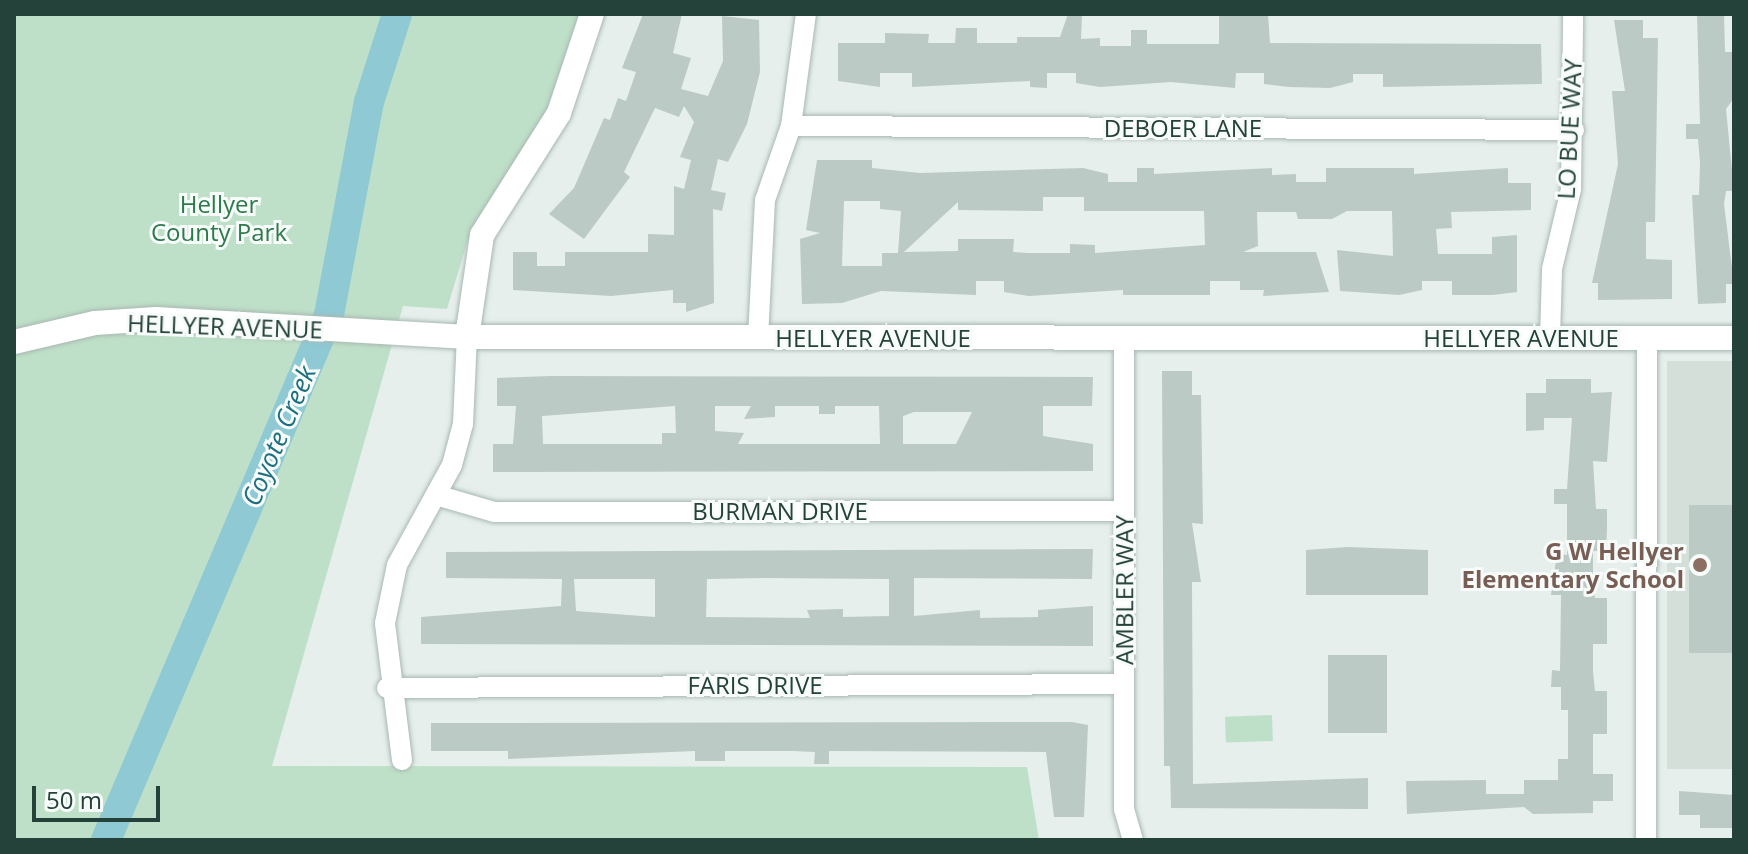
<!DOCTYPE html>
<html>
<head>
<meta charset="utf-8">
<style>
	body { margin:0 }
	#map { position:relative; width:1748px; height:854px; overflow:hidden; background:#e6efeb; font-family:"Open Sans",sans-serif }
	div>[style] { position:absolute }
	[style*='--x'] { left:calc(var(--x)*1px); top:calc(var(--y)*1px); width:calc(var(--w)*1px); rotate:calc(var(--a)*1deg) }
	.built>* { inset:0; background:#d4dfda; transform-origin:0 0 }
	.green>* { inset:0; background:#bfe0c8; transform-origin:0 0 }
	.river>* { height:30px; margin:-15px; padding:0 15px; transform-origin:15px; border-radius:15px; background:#8ec9d4 }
	.building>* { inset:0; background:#bbcac4; transform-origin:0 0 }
	.roads { filter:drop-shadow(0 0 2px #a8b8b2) drop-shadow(0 0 2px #a8b8b2) }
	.minor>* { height:20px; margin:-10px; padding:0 10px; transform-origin:10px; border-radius:10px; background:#fff }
	.tertiary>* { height:24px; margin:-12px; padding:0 12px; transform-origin:12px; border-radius:12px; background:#fff }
	.dots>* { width:22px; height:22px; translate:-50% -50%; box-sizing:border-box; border:4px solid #f7fbf9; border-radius:50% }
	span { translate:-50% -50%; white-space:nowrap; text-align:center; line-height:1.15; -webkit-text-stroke:6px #f7fbf9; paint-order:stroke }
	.street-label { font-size:24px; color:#24423a }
	.park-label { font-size:24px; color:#2d7a4b }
	.education-label { font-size:24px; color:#785e54; font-weight:700 }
	.right { translate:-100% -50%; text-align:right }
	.water-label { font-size:26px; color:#1c6f80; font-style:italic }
	.frame { position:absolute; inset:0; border:16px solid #24423a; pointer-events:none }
	.scale { position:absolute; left:32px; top:786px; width:128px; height:36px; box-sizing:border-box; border:4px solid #24423a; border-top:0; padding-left:10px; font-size:24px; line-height:28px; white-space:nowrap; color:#24423a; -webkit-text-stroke:6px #f7fbf9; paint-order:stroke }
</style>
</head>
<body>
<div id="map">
	<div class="built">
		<div style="left:1667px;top:361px;width:67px;height:408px"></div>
	</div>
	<div class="green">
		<div style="clip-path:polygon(14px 14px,581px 14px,548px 109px,471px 230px,447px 309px,403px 306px,272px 766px,1027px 767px,1039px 840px,14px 840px)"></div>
		<div style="left:1272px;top:715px;width:26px;height:47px;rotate:88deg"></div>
	</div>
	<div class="river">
		<div style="--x:106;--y:840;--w:570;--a:-66.99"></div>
		<div style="--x:329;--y:315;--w:217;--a:-79.4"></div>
		<div style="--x:369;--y:102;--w:92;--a:-72.3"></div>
	</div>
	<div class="building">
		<div style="clip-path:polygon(643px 14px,682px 14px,673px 53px,691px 58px,681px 89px,708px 96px,723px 61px,722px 16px,759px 20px,760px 72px,747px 124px,728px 162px,718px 159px,711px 190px,726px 193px,722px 211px,713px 209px,714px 303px,686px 312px,686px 303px,673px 303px,673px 290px,611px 296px,513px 290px,513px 252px,537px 252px,537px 266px,565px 266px,565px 252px,648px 252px,648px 234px,674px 235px,674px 186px,684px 189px,691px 160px,680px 157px,694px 122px,684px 106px,679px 117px,655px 108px,624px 172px,630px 177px,584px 239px,549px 214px,574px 188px,604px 118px,610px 120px,618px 98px,626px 101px,636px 72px,622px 68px)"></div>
		<div style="clip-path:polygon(1068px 14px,1082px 14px,1081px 39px,1100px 38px,1100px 46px,1131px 46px,1131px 30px,1147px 30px,1147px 44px,1219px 44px,1219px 14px,1268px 14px,1270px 43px,1541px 44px,1542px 84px,1383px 87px,1383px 74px,1353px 74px,1353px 82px,1330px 88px,1289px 87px,1264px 84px,1264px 73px,1236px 73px,1235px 88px,1171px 82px,1100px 87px,1076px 83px,1076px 73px,1047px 73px,1047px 88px,1030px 87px,1030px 81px,912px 87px,912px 73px,880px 73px,880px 87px,838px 81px,838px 43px,885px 43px,885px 33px,929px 34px,928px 43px,955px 43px,956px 28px,977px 28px,977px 43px,1017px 43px,1017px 37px,1060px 37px)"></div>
		<div style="clip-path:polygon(1697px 14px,1724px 14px,1725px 52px,1734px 52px,1734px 98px,1726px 109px,1734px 191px,1726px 191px,1724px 204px,1734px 284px,1726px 284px,1726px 303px,1698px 304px,1692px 195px,1699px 195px,1700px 163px,1698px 139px,1686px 139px,1686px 124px,1700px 124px)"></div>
		<div style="clip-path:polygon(1614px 20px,1643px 20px,1643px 38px,1658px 38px,1655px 222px,1646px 222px,1646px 259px,1672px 260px,1672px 299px,1598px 300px,1598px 283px,1592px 283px,1618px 164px,1612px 91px,1625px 91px)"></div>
		<div style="clip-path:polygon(evenodd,817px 160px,872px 160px,872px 168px,920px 173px,1083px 168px,1108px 174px,1108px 182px,1137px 182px,1137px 168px,1154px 168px,1154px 174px,1272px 168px,1272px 175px,1296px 174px,1296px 182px,1326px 182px,1326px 168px,1414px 168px,1414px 174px,1508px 168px,1508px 183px,1531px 183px,1531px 210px,1451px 212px,1452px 228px,1436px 229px,1438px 254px,1492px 254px,1492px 237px,1517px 235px,1517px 292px,1493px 295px,1452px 295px,1452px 281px,1422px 281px,1422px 290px,1399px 295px,1340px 291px,1337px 250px,1393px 256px,1392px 211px,1347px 211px,1332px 219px,1298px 219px,1296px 212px,1257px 212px,1258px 246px,1243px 252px,1316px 252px,1329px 292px,1263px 296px,1264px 290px,1240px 290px,1240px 281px,1210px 281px,1210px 295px,1123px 295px,1123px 290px,1029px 296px,1004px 292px,1004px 281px,976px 281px,976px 295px,881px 291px,842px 303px,802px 304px,800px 239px,820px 233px,806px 230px,817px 160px,1043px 197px,1084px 197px,1084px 211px,1204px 211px,1205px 245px,1095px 253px,1095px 245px,1070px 244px,1070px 253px,1028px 253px,1013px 252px,1014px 239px,958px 239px,958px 251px,904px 252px,958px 202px,958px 210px,1043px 211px,1043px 197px,817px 160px,844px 201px,880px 201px,880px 209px,901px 211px,898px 253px,882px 253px,882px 266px,842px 266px,844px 201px)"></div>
		<div style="clip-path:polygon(1162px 371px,1192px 371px,1192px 395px,1201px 395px,1203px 524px,1192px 523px,1201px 582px,1192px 582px,1193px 784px,1368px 778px,1368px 809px,1171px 808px,1170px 766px,1164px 766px)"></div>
		<div style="clip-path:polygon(evenodd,551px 376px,1093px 377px,1092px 406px,1043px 406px,1043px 436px,1093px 444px,1093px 471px,493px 472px,493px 444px,513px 444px,516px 406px,497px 406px,497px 378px,551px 376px,675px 406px,676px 433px,662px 433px,662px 444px,543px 444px,542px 416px,675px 406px,551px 376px,715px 406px,751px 406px,744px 419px,775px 417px,775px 406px,819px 406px,819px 414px,835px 414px,835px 406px,879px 406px,880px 444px,738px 444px,744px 433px,715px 431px,715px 406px,551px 376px,914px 412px,972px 412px,956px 444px,903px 444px,903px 416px,914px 412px)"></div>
		<div style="clip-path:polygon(1546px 379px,1591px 379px,1591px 393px,1612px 392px,1607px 462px,1593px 461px,1596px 509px,1607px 509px,1607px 528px,1606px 551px,1593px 551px,1593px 579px,1595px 598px,1607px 598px,1607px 644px,1593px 644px,1593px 671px,1595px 691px,1607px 691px,1607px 734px,1593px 734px,1593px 774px,1613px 774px,1613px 801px,1593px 801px,1593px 813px,1533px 814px,1524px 807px,1407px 814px,1406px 781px,1486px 780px,1486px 794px,1524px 794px,1524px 780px,1558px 780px,1558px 759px,1568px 759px,1568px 710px,1561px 710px,1561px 687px,1551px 687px,1552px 670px,1560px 671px,1561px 595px,1551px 595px,1557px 554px,1567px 555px,1567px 504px,1554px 504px,1554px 489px,1567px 489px,1572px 418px,1544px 418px,1544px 430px,1526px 431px,1526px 393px,1546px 393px)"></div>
		<div style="left:1689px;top:505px;width:45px;height:148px"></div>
		<div style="clip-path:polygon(1348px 547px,1428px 550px,1428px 595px,1306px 595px,1306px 550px)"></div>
		<div style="clip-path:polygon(evenodd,1093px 549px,1092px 579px,914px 578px,914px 616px,980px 610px,980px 618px,1038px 617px,1038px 610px,1093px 606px,1093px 646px,421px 644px,421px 617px,561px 606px,562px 579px,446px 578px,446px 552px,1093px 549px,765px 578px,889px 579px,889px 616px,843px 617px,843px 609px,807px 610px,810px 618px,706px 617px,707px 579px,765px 578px,1093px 549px,574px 579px,655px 579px,655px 617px,576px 611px,574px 579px)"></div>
		<div style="left:1328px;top:655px;width:59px;height:78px"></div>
		<div style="clip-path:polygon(1072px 722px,1088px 725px,1084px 817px,1054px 817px,1046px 752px,829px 751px,829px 764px,814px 764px,815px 752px,793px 751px,725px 751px,725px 761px,695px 761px,695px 751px,508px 759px,508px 751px,431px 751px,431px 723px)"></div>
		<div style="clip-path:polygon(1679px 791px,1734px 795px,1734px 828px,1700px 828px,1700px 815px,1679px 815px)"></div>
	</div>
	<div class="roads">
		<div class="minor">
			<div style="--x:791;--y:126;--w:783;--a:0.29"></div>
			<div style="--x:1124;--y:337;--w:472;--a:90"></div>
			<div style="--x:1124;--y:809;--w:32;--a:74"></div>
			<div style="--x:758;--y:338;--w:138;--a:-87.1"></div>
			<div style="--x:765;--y:200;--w:78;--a:-70.6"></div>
			<div style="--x:791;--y:126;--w:113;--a:-82.4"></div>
			<div style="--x:1550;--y:338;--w:69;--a:-88.3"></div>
			<div style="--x:1552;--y:269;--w:82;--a:-76.6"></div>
			<div style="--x:1571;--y:189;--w:175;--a:-89.3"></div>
			<div style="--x:439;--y:496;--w:57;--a:16.2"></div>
			<div style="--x:494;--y:512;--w:630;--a:-0.09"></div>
			<div style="--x:387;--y:688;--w:736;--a:-0.31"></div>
			<div style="--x:402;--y:760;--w:138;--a:-97.1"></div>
			<div style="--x:385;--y:623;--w:59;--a:-78.3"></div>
			<div style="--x:397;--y:565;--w:114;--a:-61.2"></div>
			<div style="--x:452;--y:465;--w:42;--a:-75"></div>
			<div style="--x:463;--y:424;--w:87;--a:-87.4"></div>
			<div style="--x:1646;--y:840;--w:502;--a:-89.89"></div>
		</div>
		<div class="tertiary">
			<div style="--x:467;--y:337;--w:103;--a:-81.6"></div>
			<div style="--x:482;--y:235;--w:144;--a:-57.7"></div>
			<div style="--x:559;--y:113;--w:104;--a:-71.6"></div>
			<div style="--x:14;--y:342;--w:83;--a:-13.2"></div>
			<div style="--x:95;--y:323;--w:61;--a:-3.8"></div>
			<div style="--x:156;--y:319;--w:312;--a:3.3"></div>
			<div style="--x:467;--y:337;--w:1267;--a:0.05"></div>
		</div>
	</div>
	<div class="dots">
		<div style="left:1700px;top:565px;background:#8d6e63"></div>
	</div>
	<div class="street-label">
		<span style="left:1183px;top:128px">DEBOER LANE</span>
		<span style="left:1569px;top:129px;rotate:-87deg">LO BUE WAY</span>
		<span style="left:225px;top:326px;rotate:2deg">HELLYER AVENUE</span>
		<span style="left:873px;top:338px">HELLYER AVENUE</span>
		<span style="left:1521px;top:338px">HELLYER AVENUE</span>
		<span style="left:780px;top:511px">BURMAN DRIVE</span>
		<span style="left:1124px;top:590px;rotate:-90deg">AMBLER WAY</span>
		<span style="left:755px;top:685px">FARIS DRIVE</span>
	</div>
	<div class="park-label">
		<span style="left:219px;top:218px">Hellyer<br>County Park</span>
	</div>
	<div class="education-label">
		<span class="right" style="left:1684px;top:565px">G W Hellyer<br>Elementary School</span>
	</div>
	<div class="water-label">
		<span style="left:279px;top:436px;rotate:-67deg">Coyote Creek</span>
	</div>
	<div class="frame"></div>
	<div class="scale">50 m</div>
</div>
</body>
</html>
